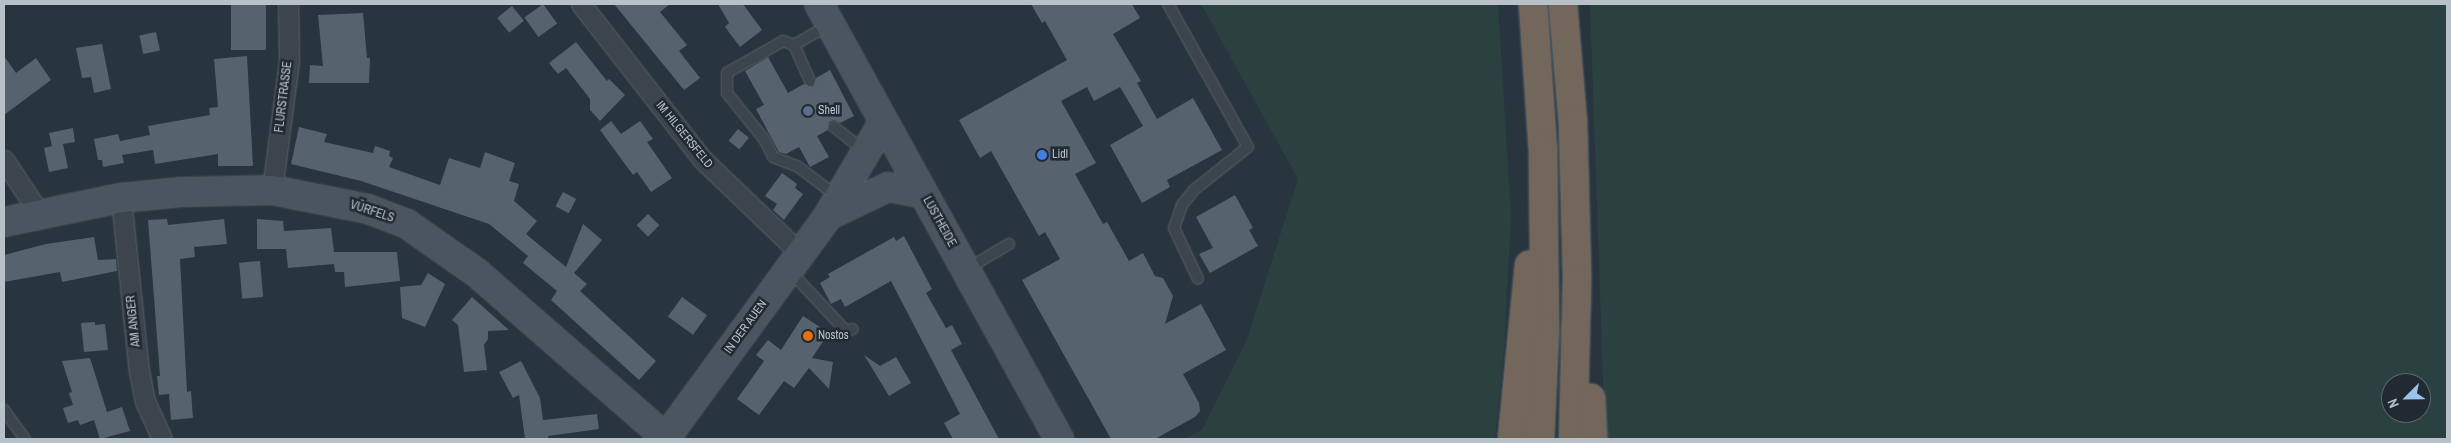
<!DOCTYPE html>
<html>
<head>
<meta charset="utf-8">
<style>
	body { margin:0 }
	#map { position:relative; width:2451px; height:443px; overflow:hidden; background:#28343e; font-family:"Archivo Narrow",sans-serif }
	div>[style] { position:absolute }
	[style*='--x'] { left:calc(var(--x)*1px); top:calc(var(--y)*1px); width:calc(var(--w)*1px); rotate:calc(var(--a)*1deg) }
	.green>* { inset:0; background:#2b4140 }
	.building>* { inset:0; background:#56626d; transform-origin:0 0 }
	.roads { filter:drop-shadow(0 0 1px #5a636b) drop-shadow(0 0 1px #5a636b) }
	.lane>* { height:10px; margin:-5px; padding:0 5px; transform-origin:5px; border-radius:5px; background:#3c454e }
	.street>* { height:19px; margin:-9.5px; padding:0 9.5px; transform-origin:9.5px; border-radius:9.5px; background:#3c454e }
	.secondary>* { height:28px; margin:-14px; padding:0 14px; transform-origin:14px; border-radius:14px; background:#4a5560 }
	.highway>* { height:28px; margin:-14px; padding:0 14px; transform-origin:14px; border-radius:14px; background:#73665a }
	.dots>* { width:14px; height:14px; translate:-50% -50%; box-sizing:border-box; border:2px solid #212a33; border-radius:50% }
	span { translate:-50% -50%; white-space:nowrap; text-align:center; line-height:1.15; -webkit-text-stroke:5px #212a33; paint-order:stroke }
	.street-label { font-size:12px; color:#b8c0c8 }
	.poi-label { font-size:12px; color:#b8c0c8 }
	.left { translate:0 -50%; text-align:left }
	.frame { position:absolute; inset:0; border:5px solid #b8c0c8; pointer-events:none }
	.north { position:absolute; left:2381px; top:373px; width:50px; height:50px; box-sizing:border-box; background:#212a33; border:1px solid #5d666f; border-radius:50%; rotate:247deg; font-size:14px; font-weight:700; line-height:20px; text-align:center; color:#b8c0c8 }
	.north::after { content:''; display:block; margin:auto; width:18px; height:22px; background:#99c3ed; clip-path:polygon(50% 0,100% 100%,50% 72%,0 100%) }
</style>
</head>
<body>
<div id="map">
	<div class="green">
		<div style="clip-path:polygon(1201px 4px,1498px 4px,1511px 216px,1505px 337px,1495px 439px,1184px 439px,1202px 430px,1247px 339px,1298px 179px)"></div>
		<div style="clip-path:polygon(evenodd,1590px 4px,2447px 4px,2447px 439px,1605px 439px,1590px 4px,2391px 383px,2421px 383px,2421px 413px,2391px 413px,2391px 383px)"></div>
	</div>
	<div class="building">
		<div style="left:231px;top:4px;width:35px;height:46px"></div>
		<div style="left:543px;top:4px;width:24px;height:23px;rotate:54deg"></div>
		<div style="clip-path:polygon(614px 4px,670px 4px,660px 12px,687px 45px,679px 51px,700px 78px,684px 90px)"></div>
		<div style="clip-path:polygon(718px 4px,743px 4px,762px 30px,740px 47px,725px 27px,729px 23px)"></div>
		<div style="clip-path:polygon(1031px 4px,1132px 4px,1140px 18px,1113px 34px,1141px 81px,1137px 83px,1157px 119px,1193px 98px,1222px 150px,1167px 180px,1170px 187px,1142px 203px,1110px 145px,1143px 126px,1120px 87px,1094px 101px,1087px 87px,1061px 101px,1096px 163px,1075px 174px,1103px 224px,1107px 222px,1129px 261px,1143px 253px,1155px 276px,1163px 278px,1173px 296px,1165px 324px,1201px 304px,1226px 350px,1183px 374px,1199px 403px,1200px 411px,1195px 417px,1155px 439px,1111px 439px,1022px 280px,1060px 259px,1045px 232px,1039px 236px,991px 151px,980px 158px,959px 120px,1067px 60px,1045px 21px,1042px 23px)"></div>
		<div style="left:512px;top:6px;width:19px;height:19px;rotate:51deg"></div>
		<div style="clip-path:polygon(363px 13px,367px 58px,370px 58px,369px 83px,309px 83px,310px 65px,323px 66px,318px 15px)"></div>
		<div style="left:156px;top:32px;width:19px;height:17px;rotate:78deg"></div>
		<div style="clip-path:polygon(576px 42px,607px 81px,609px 79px,625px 95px,600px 121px,590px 110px,590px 99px,566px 68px,558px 74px,549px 63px)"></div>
		<div style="clip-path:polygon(102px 44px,111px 89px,94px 93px,91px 77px,82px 78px,76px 48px)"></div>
		<div style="clip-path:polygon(4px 56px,16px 73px,36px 58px,51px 80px,4px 115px)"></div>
		<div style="clip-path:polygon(247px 56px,253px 166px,218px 166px,218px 154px,155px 164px,153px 150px,122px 155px,124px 163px,103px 167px,102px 160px,98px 160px,94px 139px,118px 134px,120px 141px,150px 135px,148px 126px,210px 115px,209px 108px,218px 107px,214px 59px)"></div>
		<div style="clip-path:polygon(768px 57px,788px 93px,804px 84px,813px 87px,816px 78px,830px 70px,854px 116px,840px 123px,834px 120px,829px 122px,828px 130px,817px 136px,829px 157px,810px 167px,799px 147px,786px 154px,779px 152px,756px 109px,764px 105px,745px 71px)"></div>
		<div style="clip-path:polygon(611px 121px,621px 134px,640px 121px,653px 139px,647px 142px,672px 178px,651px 192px,637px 172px,633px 175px,600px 130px)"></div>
		<div style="clip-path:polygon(299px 127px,327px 134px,324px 142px,373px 153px,375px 146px,390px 151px,389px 156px,393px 158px,389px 167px,440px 185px,449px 158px,480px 168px,485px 152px,515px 163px,509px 181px,519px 184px,514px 201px,537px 221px,526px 234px,566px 267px,583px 224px,602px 240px,574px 273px,587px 284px,580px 291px,656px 361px,639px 380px,551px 300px,557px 291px,523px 263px,528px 256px,489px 224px,361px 181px,291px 164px)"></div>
		<div style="clip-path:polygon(73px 128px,75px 142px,63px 144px,68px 168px,49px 172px,44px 148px,52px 146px,49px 133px)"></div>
		<div style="left:738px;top:129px;width:14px;height:15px;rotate:39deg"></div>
		<div style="clip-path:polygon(782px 173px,797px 184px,795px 188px,803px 194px,784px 220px,773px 210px,777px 204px,765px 196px)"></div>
		<div style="left:563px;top:192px;width:15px;height:16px;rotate:28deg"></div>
		<div style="clip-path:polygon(1235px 195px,1253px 228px,1249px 230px,1258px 246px,1210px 273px,1199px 254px,1213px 248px,1196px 217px)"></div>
		<div style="left:648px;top:214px;width:16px;height:16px;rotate:45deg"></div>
		<div style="clip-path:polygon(167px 219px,168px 225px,224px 219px,227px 244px,194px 247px,195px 257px,180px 259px,187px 392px,191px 391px,193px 418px,171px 420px,169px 394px,159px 395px,157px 376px,160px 376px,148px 220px)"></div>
		<div style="clip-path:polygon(257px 219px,283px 221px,284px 231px,331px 228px,334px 252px,397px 252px,400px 281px,345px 287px,344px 272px,335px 272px,334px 264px,288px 268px,286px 249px,257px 249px)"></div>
		<div style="clip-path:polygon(904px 236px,932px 289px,926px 293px,946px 328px,952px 325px,962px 344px,951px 350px,999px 439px,953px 439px,944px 423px,960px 414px,891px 281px,845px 307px,841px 299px,831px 304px,820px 283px,830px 277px,828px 274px,894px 237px,896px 241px)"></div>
		<div style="clip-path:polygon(94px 237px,98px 260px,116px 259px,117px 271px,62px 282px,60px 272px,4px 282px,4px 255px,46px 244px)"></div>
		<div style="left:260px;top:261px;width:36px;height:21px;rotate:85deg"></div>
		<div style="clip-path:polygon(428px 273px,445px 284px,425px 327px,402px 318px,400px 287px,421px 285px)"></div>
		<div style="clip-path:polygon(472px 297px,509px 330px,488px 331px,488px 339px,484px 345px,487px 370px,464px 372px,458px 325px,452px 320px)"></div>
		<div style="left:682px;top:297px;width:31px;height:24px;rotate:36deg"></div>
		<div style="clip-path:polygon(803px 316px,826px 331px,826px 337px,812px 358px,833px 362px,829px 389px,809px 368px,794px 388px,784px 381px,759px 415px,737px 399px,764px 361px,756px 355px,768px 340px,781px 350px)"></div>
		<div style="clip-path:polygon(95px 322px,95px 325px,105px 324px,108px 350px,84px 352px,81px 323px)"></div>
		<div style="clip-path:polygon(864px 355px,880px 366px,896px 357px,911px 383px,889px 396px)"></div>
		<div style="clip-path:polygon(90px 358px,107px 412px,122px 407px,130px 431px,100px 439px,94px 420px,80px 425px,78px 420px,68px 423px,63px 408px,73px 405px,69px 393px,72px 392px,62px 361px)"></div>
		<div style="clip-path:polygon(521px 361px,540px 398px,543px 420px,597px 414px,599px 429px,548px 436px,548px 439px,525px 439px,519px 395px,513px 398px,499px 372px)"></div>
	</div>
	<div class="roads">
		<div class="lane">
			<div style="--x:1168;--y:4;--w:164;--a:60.8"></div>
			<div style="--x:1248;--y:147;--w:69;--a:141.5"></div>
			<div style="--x:1194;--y:190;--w:19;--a:129"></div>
			<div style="--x:1182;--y:205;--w:24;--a:109"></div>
			<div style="--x:1174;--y:228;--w:56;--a:64.8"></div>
			<div style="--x:794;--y:45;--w:12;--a:-160"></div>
			<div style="--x:783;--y:41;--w:64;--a:150.3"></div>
			<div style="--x:727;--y:73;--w:20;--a:90"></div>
			<div style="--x:727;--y:93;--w:59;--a:51.2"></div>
			<div style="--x:764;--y:139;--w:20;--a:63"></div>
			<div style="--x:773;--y:157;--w:26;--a:21"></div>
			<div style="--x:797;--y:166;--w:51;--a:37.1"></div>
			<div style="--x:810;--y:81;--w:39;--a:-114"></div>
			<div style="--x:794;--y:45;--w:40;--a:-29.7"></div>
			<div style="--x:834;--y:127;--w:39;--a:38"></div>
			<div style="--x:967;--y:269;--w:49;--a:-30.8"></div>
			<div style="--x:789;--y:270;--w:83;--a:46.9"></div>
			<div style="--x:846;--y:331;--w:7;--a:-16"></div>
			<div style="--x:4;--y:410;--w:36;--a:54"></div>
		</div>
		<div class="street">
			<div style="--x:581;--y:4;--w:198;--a:52"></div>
			<div style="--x:703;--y:160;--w:134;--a:43.8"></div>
			<div style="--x:4;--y:160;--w:65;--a:56.3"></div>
			<div style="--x:272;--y:190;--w:131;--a:-82.5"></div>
			<div style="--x:289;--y:60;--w:56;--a:-91"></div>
			<div style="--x:121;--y:198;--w:174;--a:84.1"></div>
			<div style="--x:139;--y:371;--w:31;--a:79"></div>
			<div style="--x:145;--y:401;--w:42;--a:65.9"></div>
		</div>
		<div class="secondary">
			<div style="--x:819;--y:4;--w:497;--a:61.1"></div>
			<div style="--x:830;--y:215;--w:64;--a:-25.8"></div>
			<div style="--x:888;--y:187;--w:36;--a:11"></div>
			<div style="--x:4;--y:222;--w:119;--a:-11.6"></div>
			<div style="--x:121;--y:198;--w:61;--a:-5.6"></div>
			<div style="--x:182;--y:192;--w:90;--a:-1.3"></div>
			<div style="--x:272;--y:190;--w:98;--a:11.2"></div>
			<div style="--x:368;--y:209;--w:42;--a:21"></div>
			<div style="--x:407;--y:224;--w:85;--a:35"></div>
			<div style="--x:477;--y:273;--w:251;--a:41.1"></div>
			<div style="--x:665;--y:439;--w:276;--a:-53.8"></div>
			<div style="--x:828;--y:216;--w:108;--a:-59.4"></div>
		</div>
		<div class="highway">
			<div style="--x:1533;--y:4;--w:145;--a:86.1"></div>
			<div style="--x:1543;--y:149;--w:180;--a:89.4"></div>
			<div style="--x:1545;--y:329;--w:110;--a:92.6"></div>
			<div style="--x:1563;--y:4;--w:119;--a:85.2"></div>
			<div style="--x:1573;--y:123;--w:157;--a:88.5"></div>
			<div style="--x:1577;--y:280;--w:159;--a:91.4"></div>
			<div style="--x:1591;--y:398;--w:41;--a:87.2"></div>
			<div style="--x:1512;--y:439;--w:175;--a:-84.4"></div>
		</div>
	</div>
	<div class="dots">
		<div style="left:808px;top:111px;background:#5c6f8a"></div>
		<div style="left:1042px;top:155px;background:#3f7fe0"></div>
		<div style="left:808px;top:336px;background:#e8710a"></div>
	</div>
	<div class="street-label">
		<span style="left:284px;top:97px;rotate:-83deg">FLURSTRASSE</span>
		<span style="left:684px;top:135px;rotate:51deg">IM HILGERSFELD</span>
		<span style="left:372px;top:212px;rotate:18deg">VÜRFELS</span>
		<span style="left:939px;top:222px;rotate:61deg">LUSTHEIDE</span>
		<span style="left:134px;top:321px;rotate:-96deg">AM ANGER</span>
		<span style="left:746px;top:327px;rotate:-54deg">IN DER AUEN</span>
	</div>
	<div class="poi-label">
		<span class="left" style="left:818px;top:111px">Shell</span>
		<span class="left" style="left:1052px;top:155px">Lidl</span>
		<span class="left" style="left:818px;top:336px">Nostos</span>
	</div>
	<div class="frame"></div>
	<div class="north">N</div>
</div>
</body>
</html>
